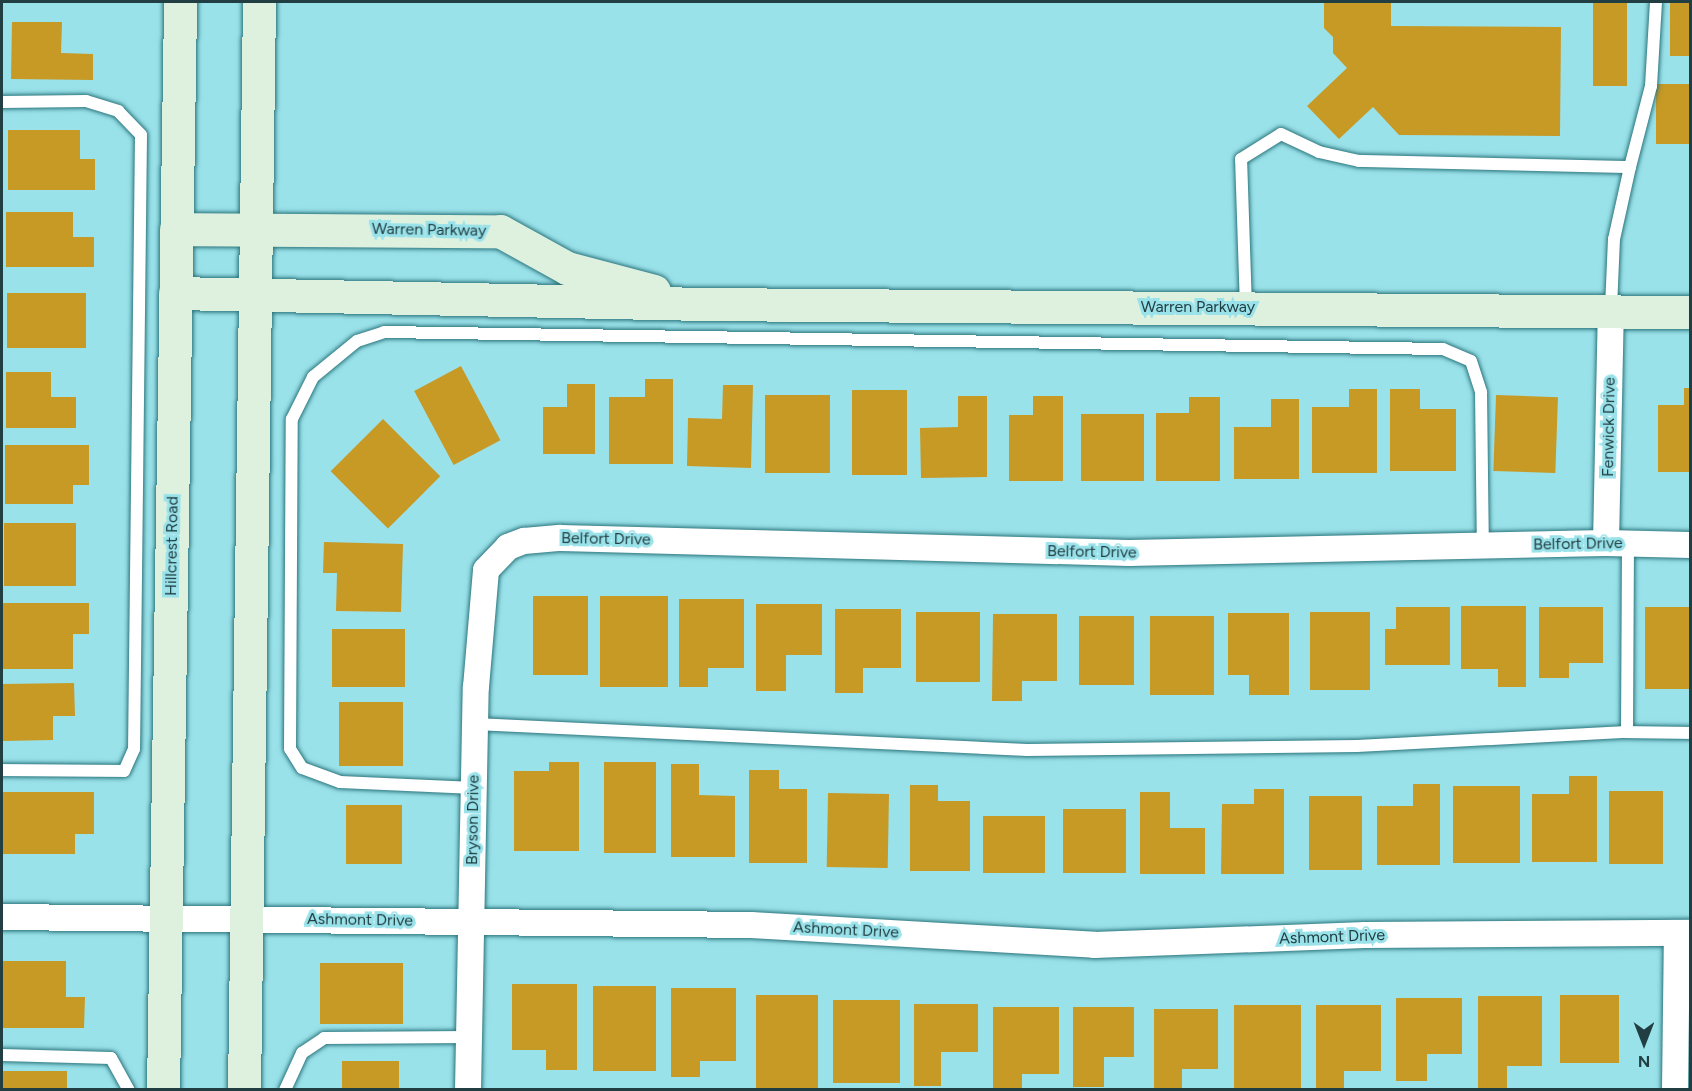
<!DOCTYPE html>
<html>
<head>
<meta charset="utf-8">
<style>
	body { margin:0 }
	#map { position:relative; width:1692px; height:1091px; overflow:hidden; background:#9ae2ea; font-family:Figtree,sans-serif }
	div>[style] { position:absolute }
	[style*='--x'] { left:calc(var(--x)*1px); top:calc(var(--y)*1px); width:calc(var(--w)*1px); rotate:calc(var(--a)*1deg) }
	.building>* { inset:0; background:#c79925; transform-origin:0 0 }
	.roads { filter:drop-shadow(0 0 2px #2b757d) drop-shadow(0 0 2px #2b757d) }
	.service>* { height:12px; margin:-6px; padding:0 6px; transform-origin:6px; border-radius:6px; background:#fff }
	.minor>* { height:26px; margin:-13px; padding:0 13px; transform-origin:13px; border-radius:13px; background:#fff }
	.secondary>* { height:33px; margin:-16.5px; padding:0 16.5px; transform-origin:16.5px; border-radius:16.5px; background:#def1df }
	span { translate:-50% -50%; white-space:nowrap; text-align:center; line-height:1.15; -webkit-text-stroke:6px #9ae2ea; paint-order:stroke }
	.street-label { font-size:16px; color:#213f43 }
	.frame { position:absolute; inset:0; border:3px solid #213f43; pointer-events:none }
	.north { position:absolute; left:1614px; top:1013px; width:60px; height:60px; -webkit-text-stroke:4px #9ae2ea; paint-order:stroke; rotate:180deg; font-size:16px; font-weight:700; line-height:24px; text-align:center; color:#213f43 }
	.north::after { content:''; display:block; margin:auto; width:21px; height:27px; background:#213f43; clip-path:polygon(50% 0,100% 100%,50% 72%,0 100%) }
</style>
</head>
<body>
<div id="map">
	<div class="building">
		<div style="clip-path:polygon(1324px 2px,1391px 2px,1391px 26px,1561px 27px,1560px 136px,1399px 135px,1373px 107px,1339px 139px,1307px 106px,1347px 68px,1333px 53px,1333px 37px,1324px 28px)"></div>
		<div style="left:1593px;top:2px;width:34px;height:84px"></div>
		<div style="left:1670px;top:2px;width:20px;height:54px"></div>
		<div style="clip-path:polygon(12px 22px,62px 22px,61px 53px,93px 54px,93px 80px,11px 79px)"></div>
		<div style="left:1656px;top:84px;width:34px;height:60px"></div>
		<div style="clip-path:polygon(8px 130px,80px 130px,80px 159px,95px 159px,95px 190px,8px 190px)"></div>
		<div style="clip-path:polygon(6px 212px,73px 212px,73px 237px,94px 237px,94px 267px,6px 267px)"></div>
		<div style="left:7px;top:293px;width:79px;height:55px"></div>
		<div style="left:461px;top:366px;width:84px;height:53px;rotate:62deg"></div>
		<div style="clip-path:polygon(6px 372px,51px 372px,51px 397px,76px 397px,76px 428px,6px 428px)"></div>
		<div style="clip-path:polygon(645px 379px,673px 379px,673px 464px,609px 464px,609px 397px,645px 397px)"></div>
		<div style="clip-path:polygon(567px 384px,595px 384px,595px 454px,543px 454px,543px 407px,567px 407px)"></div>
		<div style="clip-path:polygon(723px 385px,753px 385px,751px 468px,687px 466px,688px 418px,722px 419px)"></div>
		<div style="clip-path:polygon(1684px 388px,1690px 388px,1690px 472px,1658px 472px,1658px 405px,1684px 405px)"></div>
		<div style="clip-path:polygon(1349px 389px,1377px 389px,1377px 473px,1312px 473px,1312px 407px,1349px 407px)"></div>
		<div style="clip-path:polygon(1390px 389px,1420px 389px,1420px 409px,1456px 409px,1456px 471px,1390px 471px)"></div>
		<div style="left:852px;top:390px;width:55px;height:85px"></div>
		<div style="left:765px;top:395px;width:65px;height:78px"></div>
		<div style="left:1496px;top:395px;width:62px;height:76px;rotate:2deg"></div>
		<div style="clip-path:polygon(958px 396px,987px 396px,987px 477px,921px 478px,920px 428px,958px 427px)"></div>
		<div style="clip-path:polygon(1033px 396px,1063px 396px,1063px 481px,1009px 481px,1009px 415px,1033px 415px)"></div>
		<div style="clip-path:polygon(1189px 397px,1220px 397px,1220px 481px,1156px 481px,1156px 413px,1189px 413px)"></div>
		<div style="clip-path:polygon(1271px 399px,1299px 399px,1299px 479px,1234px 479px,1234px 427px,1271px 427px)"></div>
		<div style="left:1081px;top:414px;width:63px;height:67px"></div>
		<div style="left:383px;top:419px;width:81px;height:74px;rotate:45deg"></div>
		<div style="clip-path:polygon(5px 445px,89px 445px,89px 485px,73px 485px,73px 504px,5px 504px)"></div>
		<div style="left:4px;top:523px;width:72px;height:63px"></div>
		<div style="clip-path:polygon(324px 542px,403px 544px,401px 612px,336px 611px,337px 573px,323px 573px)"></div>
		<div style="left:533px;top:596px;width:55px;height:79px"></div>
		<div style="left:600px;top:596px;width:68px;height:91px"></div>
		<div style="clip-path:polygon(679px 599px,744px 599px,744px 668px,708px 668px,708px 687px,679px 687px)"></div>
		<div style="clip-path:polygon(2px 603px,89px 603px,89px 634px,73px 634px,73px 669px,2px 669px)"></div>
		<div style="clip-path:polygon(756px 604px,822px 604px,822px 655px,786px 655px,786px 691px,756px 691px)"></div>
		<div style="clip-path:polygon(1461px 606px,1526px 606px,1526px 687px,1498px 687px,1498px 669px,1461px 669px)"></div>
		<div style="clip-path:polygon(1396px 607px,1450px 607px,1450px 665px,1385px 665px,1385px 629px,1396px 629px)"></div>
		<div style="clip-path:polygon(1539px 607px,1603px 607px,1603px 663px,1569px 663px,1569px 678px,1539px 678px)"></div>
		<div style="left:1645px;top:607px;width:45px;height:82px"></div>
		<div style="clip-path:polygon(835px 609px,901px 609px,901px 668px,863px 668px,863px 693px,835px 693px)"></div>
		<div style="left:916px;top:612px;width:64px;height:70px"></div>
		<div style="left:1310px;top:612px;width:60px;height:78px"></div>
		<div style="clip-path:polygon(1228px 613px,1289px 613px,1289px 695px,1249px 695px,1249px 675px,1228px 675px)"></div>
		<div style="clip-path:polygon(993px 614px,1057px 614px,1057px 681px,1022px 681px,1022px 701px,992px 701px)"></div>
		<div style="left:1079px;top:616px;width:55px;height:69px"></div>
		<div style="left:1150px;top:616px;width:64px;height:79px"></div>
		<div style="left:332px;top:629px;width:73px;height:58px"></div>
		<div style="clip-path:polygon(74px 683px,75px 716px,53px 716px,53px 740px,2px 741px,2px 684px)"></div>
		<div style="left:339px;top:702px;width:64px;height:64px"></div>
		<div style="clip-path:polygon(549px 762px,579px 762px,579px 851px,514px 851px,514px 771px,549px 771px)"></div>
		<div style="left:604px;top:762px;width:52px;height:91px"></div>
		<div style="clip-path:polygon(671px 764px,699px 764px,699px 795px,735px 796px,735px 857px,671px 857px)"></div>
		<div style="clip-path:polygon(749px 770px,779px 770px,779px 789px,807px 789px,807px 863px,749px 863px)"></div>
		<div style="clip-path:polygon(1569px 776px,1597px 776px,1597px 862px,1532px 862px,1532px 794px,1569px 794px)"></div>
		<div style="clip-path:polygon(1413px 784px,1440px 784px,1440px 865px,1377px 865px,1377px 806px,1413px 806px)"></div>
		<div style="clip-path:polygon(910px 785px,938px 785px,938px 801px,970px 801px,970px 871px,910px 871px)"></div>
		<div style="left:1453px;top:786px;width:67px;height:77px"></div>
		<div style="clip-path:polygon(1254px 789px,1284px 789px,1284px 874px,1221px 874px,1222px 804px,1254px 804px)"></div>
		<div style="left:1609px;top:791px;width:54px;height:73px"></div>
		<div style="clip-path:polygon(2px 792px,94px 792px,94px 834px,75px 834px,75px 854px,2px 854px)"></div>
		<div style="clip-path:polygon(1140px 792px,1170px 792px,1170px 828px,1205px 828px,1205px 874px,1140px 874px)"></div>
		<div style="left:828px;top:793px;width:61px;height:74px;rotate:1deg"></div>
		<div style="left:1309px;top:796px;width:53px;height:74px"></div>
		<div style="left:402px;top:805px;width:59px;height:56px;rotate:90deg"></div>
		<div style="left:1063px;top:809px;width:63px;height:64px"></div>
		<div style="left:983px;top:816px;width:62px;height:57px"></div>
		<div style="clip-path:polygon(2px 961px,66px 961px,66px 997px,85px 997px,84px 1028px,2px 1028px)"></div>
		<div style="left:320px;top:963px;width:83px;height:61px"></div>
		<div style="clip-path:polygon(512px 984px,577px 984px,577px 1070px,546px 1070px,546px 1050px,512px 1050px)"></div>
		<div style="left:593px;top:986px;width:63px;height:85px"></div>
		<div style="clip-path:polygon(671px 988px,736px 988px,736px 1061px,700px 1061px,700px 1077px,671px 1077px)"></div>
		<div style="left:756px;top:995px;width:62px;height:95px"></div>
		<div style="left:1560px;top:995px;width:59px;height:68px"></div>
		<div style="clip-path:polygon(1478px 996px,1542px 996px,1542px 1066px,1507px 1066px,1507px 1088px,1478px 1088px)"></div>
		<div style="clip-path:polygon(1396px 998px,1462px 998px,1462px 1054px,1427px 1054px,1427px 1081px,1396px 1081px)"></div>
		<div style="left:833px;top:1000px;width:67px;height:83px"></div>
		<div style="clip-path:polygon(914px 1004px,978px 1004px,978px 1052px,941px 1052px,941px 1086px,914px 1086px)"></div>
		<div style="left:1234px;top:1005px;width:67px;height:85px"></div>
		<div style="clip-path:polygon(1316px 1005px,1381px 1005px,1381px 1071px,1344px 1071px,1344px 1090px,1316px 1090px)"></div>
		<div style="clip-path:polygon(993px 1007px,1059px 1007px,1059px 1074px,1022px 1074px,1022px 1090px,993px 1090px)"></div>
		<div style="clip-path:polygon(1073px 1007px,1134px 1007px,1134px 1057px,1104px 1057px,1104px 1087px,1073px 1087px)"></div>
		<div style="clip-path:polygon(1154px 1009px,1218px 1009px,1218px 1069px,1182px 1069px,1182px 1090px,1154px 1090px)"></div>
		<div style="left:342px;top:1061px;width:57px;height:29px"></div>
		<div style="left:2px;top:1071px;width:65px;height:19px"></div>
	</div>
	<div class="roads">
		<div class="service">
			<div style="--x:2;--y:102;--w:84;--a:-0.7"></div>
			<div style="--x:86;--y:101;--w:34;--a:17"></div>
			<div style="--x:118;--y:111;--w:33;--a:46"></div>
			<div style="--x:141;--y:135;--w:614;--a:90.65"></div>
			<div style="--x:134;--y:749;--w:24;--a:114"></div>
			<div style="--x:124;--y:771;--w:122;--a:-179.5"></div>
			<div style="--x:1630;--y:167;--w:84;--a:-75.5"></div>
			<div style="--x:1651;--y:86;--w:84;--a:-86.6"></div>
			<div style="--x:1246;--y:308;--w:149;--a:-91.9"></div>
			<div style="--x:1241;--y:159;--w:47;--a:-32"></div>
			<div style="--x:1281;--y:134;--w:42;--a:25.3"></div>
			<div style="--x:1319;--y:152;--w:41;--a:12.7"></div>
			<div style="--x:1359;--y:161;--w:271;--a:1.3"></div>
			<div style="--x:1630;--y:167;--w:74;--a:102.5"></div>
			<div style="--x:1614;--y:239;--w:70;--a:92.5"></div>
			<div style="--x:1628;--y:543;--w:189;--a:90.3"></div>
			<div style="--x:1627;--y:732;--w:63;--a:0.9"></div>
			<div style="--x:475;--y:724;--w:553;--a:2.7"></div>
			<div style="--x:1027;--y:750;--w:330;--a:-0.7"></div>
			<div style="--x:1357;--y:746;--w:270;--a:-3"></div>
			<div style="--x:474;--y:788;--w:134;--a:-177.4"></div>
			<div style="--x:340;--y:782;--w:40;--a:-159.8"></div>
			<div style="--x:302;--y:768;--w:22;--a:-122"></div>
			<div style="--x:290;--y:749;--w:330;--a:-89.7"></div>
			<div style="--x:292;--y:419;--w:47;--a:-63.4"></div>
			<div style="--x:313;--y:377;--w:57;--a:-39.3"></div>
			<div style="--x:357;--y:341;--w:28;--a:-18"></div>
			<div style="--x:384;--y:332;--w:1059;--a:0.92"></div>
			<div style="--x:1443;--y:349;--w:30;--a:23"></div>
			<div style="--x:1471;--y:361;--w:33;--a:72"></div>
			<div style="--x:1481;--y:392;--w:154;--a:89.3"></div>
			<div style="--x:2;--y:1055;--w:109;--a:1.6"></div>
			<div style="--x:111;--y:1058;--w:37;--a:61"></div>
			<div style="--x:285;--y:1090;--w:41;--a:-65.3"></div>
			<div style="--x:302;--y:1053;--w:27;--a:-34"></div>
			<div style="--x:324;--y:1038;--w:145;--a:-0.4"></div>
		</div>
		<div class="minor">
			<div style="--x:1606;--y:543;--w:232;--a:-88.8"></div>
			<div style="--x:2;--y:917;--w:749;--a:0.61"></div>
			<div style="--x:751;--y:925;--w:344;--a:3.3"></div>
			<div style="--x:1094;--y:945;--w:271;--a:-2.1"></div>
			<div style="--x:1365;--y:935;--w:325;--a:-0.4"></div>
			<div style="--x:468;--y:1090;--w:403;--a:-88.9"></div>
			<div style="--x:476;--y:687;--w:117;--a:-85.1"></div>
			<div style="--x:486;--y:570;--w:32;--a:-46"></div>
			<div style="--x:508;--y:547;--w:17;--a:-21"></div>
			<div style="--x:524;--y:541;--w:37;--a:-5"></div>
			<div style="--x:561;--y:538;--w:568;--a:1.51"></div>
			<div style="--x:1129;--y:553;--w:477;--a:-1.2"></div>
			<div style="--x:1606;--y:543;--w:84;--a:1.4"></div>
			<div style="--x:1675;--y:1090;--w:157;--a:-89.3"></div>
		</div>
		<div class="secondary">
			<div style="--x:176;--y:229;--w:324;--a:0.4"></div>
			<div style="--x:500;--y:231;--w:77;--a:28.9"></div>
			<div style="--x:567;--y:268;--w:90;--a:14.8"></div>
			<div style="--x:175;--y:293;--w:530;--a:1.19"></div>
			<div style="--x:705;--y:304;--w:985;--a:0.47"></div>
			<div style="--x:163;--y:1090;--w:1088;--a:-89.1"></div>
			<div style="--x:244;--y:1090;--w:1088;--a:-89.21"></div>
		</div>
	</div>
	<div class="street-label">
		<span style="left:429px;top:230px;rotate:1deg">Warren Parkway</span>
		<span style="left:1198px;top:307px">Warren Parkway</span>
		<span style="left:1609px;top:427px;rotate:-89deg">Fenwick Drive</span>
		<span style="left:606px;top:539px;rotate:1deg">Belfort Drive</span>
		<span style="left:1578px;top:544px;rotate:-1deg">Belfort Drive</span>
		<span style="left:172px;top:546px;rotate:-89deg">Hillcrest Road</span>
		<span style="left:1092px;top:552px;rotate:1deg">Belfort Drive</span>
		<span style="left:473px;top:820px;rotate:-89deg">Bryson Drive</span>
		<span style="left:360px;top:920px;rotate:1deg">Ashmont Drive</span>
		<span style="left:846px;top:930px;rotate:3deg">Ashmont Drive</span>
		<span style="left:1332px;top:937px;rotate:-2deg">Ashmont Drive</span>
	</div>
	<div class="frame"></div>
	<div class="north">N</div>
</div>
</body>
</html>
